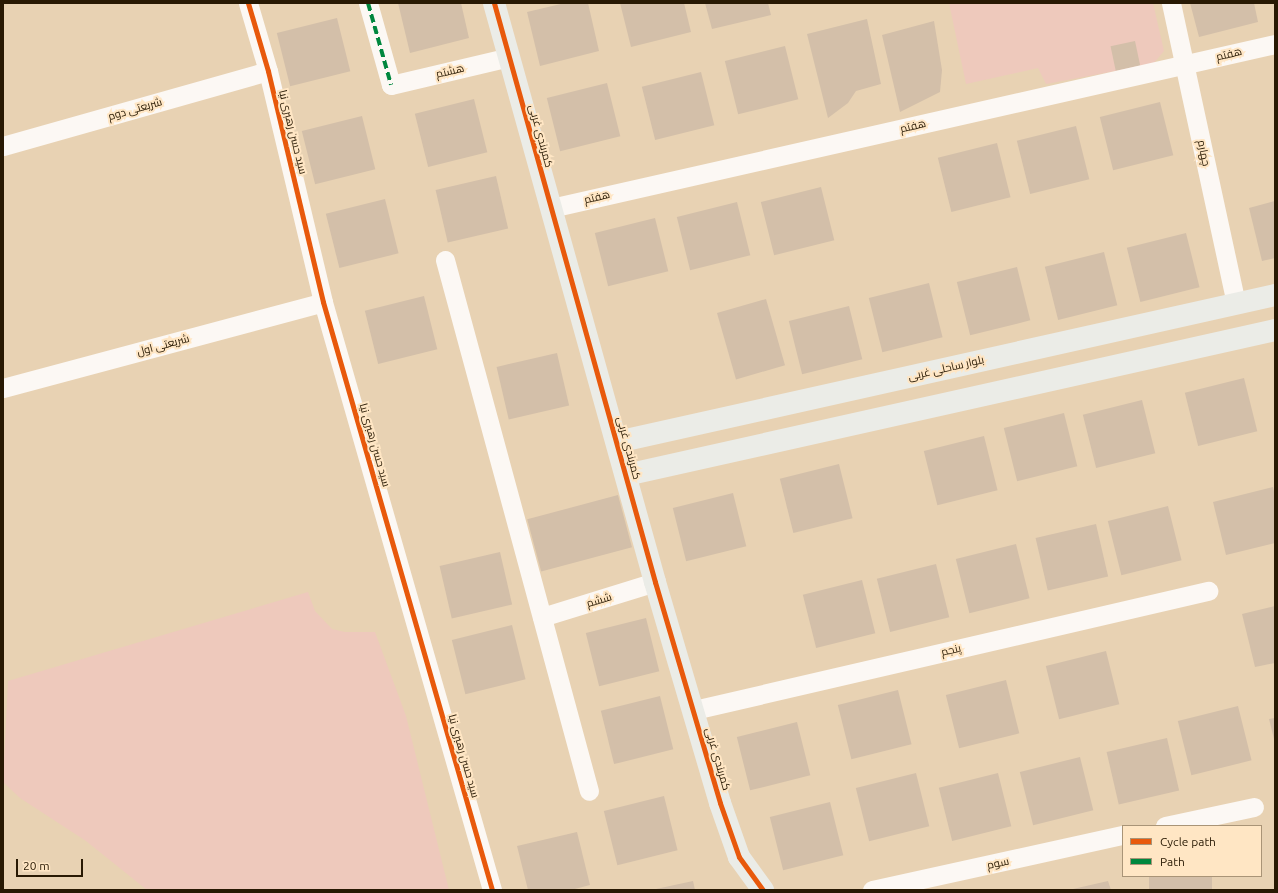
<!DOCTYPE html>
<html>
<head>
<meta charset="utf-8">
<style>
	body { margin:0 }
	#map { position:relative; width:1278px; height:893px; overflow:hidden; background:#e8d2b3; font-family:Ubuntu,Cairo,sans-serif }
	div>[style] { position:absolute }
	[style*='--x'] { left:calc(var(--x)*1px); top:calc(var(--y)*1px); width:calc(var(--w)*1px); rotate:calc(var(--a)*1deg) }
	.green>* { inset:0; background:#eec9bc }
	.building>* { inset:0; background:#d3bfa9; transform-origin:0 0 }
	.street>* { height:19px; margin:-9.5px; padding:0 9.5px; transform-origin:9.5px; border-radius:9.5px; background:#fcf8f4 }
	.secondary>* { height:22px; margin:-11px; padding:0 11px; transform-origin:11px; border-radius:11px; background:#ebece7 }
	.quiet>* { height:4px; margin-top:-2px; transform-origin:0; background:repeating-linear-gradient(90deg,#00873e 0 8px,transparent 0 12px) }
	.cycleway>* { height:5px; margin:-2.5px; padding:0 2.5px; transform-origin:2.5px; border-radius:2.5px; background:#e8590c }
	span { translate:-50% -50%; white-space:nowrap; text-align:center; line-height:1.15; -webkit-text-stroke:4px #ffe6c4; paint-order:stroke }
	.street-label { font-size:11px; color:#281903 }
	.frame { position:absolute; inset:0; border:4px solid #281903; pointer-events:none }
	.legend { position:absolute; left:1122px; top:825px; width:140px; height:52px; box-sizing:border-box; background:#ffe6c4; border:1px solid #a99477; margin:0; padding:5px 7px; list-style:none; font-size:12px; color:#281903 }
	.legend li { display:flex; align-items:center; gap:8px; height:20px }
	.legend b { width:20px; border:1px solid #a99477 }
	.scale { position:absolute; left:16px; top:859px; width:67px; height:18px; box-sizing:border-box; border:2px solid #281903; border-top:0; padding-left:5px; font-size:12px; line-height:14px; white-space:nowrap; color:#281903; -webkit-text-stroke:3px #ffe6c4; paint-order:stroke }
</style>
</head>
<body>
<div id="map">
	<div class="green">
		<div style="clip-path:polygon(949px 3px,1153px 3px,1164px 51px,1153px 64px,1046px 84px,1038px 68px,966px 84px)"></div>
		<div style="clip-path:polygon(308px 592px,315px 611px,332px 629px,345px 632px,375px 632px,406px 716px,449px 890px,147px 890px,86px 841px,20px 798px,3px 782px,8px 681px)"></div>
	</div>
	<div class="building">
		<div style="clip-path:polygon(398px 3px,461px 3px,469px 38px,410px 53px)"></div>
		<div style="clip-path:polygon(565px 3px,588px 3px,599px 51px,540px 66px,527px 12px)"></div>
		<div style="clip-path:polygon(620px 3px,684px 3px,691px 32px,631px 47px)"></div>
		<div style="clip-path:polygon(705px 3px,768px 3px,771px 15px,712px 29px)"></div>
		<div style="clip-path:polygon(1190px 3px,1254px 3px,1258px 22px,1199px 37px)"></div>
		<div style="left:337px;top:18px;width:55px;height:62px;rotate:76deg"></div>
		<div style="clip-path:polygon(867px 19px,881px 84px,856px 91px,848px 103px,828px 118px,807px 34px)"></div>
		<div style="clip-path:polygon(934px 21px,942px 70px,940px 92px,900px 112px,882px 35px)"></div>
		<div style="left:1135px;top:41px;width:25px;height:25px;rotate:78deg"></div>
		<div style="left:785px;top:46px;width:55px;height:62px;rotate:76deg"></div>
		<div style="left:701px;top:72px;width:55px;height:61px;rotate:76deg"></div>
		<div style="left:607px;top:83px;width:55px;height:62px;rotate:76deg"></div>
		<div style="left:474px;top:99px;width:55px;height:61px;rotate:76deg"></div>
		<div style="left:1160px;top:102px;width:55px;height:62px;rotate:76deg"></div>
		<div style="left:362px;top:116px;width:55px;height:62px;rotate:76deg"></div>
		<div style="left:1076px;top:126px;width:55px;height:61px;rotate:76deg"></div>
		<div style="left:997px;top:143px;width:56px;height:61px;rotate:76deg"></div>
		<div style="left:496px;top:176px;width:54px;height:62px;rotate:77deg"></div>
		<div style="left:821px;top:187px;width:55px;height:62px;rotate:76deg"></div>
		<div style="left:385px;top:199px;width:56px;height:61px;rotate:76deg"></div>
		<div style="clip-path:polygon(1275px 201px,1275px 258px,1262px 261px,1249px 208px)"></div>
		<div style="left:737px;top:202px;width:55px;height:62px;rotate:76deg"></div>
		<div style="left:655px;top:218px;width:55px;height:62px;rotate:76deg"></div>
		<div style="left:1186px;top:233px;width:56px;height:61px;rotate:76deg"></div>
		<div style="left:1104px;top:252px;width:55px;height:61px;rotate:76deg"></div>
		<div style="left:1017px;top:267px;width:55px;height:62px;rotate:76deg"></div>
		<div style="left:929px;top:283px;width:56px;height:62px;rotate:76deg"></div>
		<div style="left:424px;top:296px;width:55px;height:61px;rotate:76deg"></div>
		<div style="left:766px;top:299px;width:69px;height:51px;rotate:74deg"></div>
		<div style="left:849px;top:306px;width:55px;height:62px;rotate:76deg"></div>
		<div style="left:557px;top:353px;width:54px;height:62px;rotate:77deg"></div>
		<div style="left:1244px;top:378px;width:55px;height:61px;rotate:76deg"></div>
		<div style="left:1142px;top:400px;width:55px;height:61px;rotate:76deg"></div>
		<div style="left:1064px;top:413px;width:55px;height:62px;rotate:76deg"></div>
		<div style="left:984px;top:436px;width:56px;height:62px;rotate:76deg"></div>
		<div style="left:839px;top:464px;width:56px;height:61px;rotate:76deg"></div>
		<div style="clip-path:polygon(1273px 487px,1275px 496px,1275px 543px,1226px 555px,1213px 502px)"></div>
		<div style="left:733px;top:493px;width:55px;height:62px;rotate:76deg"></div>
		<div style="left:618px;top:495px;width:54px;height:94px;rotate:75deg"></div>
		<div style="left:1168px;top:506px;width:56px;height:62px;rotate:76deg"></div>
		<div style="left:1096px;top:524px;width:54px;height:62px;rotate:77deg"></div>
		<div style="left:1016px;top:544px;width:56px;height:62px;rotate:76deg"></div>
		<div style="left:500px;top:552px;width:54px;height:62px;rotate:77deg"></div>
		<div style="left:936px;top:564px;width:55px;height:61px;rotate:76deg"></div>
		<div style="left:862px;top:580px;width:55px;height:61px;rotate:76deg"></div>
		<div style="clip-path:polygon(1275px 606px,1275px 663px,1255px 667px,1242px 614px)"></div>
		<div style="left:646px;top:618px;width:55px;height:62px;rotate:76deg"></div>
		<div style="left:512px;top:625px;width:56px;height:62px;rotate:76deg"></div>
		<div style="left:1106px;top:651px;width:55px;height:62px;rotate:76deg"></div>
		<div style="left:1006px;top:680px;width:55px;height:62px;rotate:76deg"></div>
		<div style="left:898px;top:690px;width:56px;height:62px;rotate:76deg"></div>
		<div style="left:660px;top:696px;width:55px;height:61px;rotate:76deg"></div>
		<div style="left:1238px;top:706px;width:56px;height:62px;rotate:76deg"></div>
		<div style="clip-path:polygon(1275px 718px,1275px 739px,1274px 739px,1269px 719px)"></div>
		<div style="left:797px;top:722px;width:55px;height:62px;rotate:76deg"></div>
		<div style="left:1167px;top:738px;width:54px;height:62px;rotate:77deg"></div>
		<div style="left:1080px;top:757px;width:55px;height:62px;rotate:76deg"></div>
		<div style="left:916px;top:773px;width:55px;height:62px;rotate:76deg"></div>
		<div style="left:998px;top:773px;width:55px;height:61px;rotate:76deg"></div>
		<div style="left:664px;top:796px;width:56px;height:62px;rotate:76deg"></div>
		<div style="left:830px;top:802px;width:55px;height:62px;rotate:76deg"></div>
		<div style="clip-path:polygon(577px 832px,590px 885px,571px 890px,528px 890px,517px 846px)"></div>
		<div style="left:1149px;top:876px;width:63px;height:15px"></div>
		<div style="clip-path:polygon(693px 881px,695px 890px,657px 890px,656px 889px)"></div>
		<div style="clip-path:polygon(1108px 881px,1111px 890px,1073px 890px,1073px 889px)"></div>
	</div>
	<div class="street">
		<div style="--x:248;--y:3;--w:71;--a:73.6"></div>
		<div style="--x:268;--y:71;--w:237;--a:76.6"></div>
		<div style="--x:323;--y:302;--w:612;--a:73.96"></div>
		<div style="--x:368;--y:3;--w:85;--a:74.3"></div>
		<div style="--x:391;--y:85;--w:121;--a:-13.3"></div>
		<div style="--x:1171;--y:3;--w:308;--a:77.8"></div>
		<div style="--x:3;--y:146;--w:275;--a:-15.8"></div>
		<div style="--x:551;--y:208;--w:742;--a:-12.76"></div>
		<div style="--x:445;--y:260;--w:550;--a:74.83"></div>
		<div style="--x:3;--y:388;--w:331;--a:-15"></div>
		<div style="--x:542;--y:617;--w:118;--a:-17.2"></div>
		<div style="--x:694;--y:710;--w:528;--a:-13.04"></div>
		<div style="--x:1165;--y:826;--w:91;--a:-12.1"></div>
		<div style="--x:872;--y:890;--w:257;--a:-12.4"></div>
	</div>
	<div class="secondary">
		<div style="--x:494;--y:3;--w:601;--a:74.46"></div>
		<div style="--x:655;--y:582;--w:230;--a:73.6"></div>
		<div style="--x:720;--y:803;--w:57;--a:70.6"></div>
		<div style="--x:739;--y:857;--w:41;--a:54"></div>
		<div style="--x:617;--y:442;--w:674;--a:-12.59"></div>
		<div style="--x:626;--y:475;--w:665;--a:-12.59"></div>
	</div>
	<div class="quiet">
		<div style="--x:368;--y:3;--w:85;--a:74.3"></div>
	</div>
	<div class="cycleway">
		<div style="--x:248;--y:3;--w:71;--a:73.6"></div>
		<div style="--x:268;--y:71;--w:237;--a:76.6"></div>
		<div style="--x:323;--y:302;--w:612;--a:73.96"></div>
		<div style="--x:494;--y:3;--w:601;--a:74.46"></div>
		<div style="--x:655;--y:582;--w:230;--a:73.6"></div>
		<div style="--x:720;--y:803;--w:57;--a:70.6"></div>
		<div style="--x:739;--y:857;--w:41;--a:54"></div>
	</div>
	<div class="street-label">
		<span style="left:1229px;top:54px;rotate:-13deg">هفتم</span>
		<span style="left:450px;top:71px;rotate:-13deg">هشتم</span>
		<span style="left:135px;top:109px;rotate:-16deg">شریعتی دوم</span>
		<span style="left:913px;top:126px;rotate:-13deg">هفتم</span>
		<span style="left:293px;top:132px;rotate:76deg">سید حسن رهبری نیا</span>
		<span style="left:541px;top:136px;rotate:75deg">کمربندی غربی</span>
		<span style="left:1204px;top:153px;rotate:78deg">چهارم</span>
		<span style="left:597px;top:197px;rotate:-13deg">هفتم</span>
		<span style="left:163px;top:345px;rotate:-15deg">شریعتی اول</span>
		<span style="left:946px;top:368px;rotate:-13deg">بلوار ساحلی غربی</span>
		<span style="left:375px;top:445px;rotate:74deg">سید حسن رهبری نیا</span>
		<span style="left:629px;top:448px;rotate:75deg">کمربندی غربی</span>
		<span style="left:599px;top:600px;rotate:-17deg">ششم</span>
		<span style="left:951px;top:650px;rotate:-13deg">پنجم</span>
		<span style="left:464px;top:756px;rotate:74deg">سید حسن رهبری نیا</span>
		<span style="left:718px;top:759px;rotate:74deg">کمربندی غربی</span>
		<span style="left:998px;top:863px;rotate:-12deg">سوم</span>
	</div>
	<div class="frame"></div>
	<ul class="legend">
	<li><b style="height:5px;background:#e8590c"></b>Cycle path</li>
	<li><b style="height:5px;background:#00873e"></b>Path</li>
	</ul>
	<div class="scale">20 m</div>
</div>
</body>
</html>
